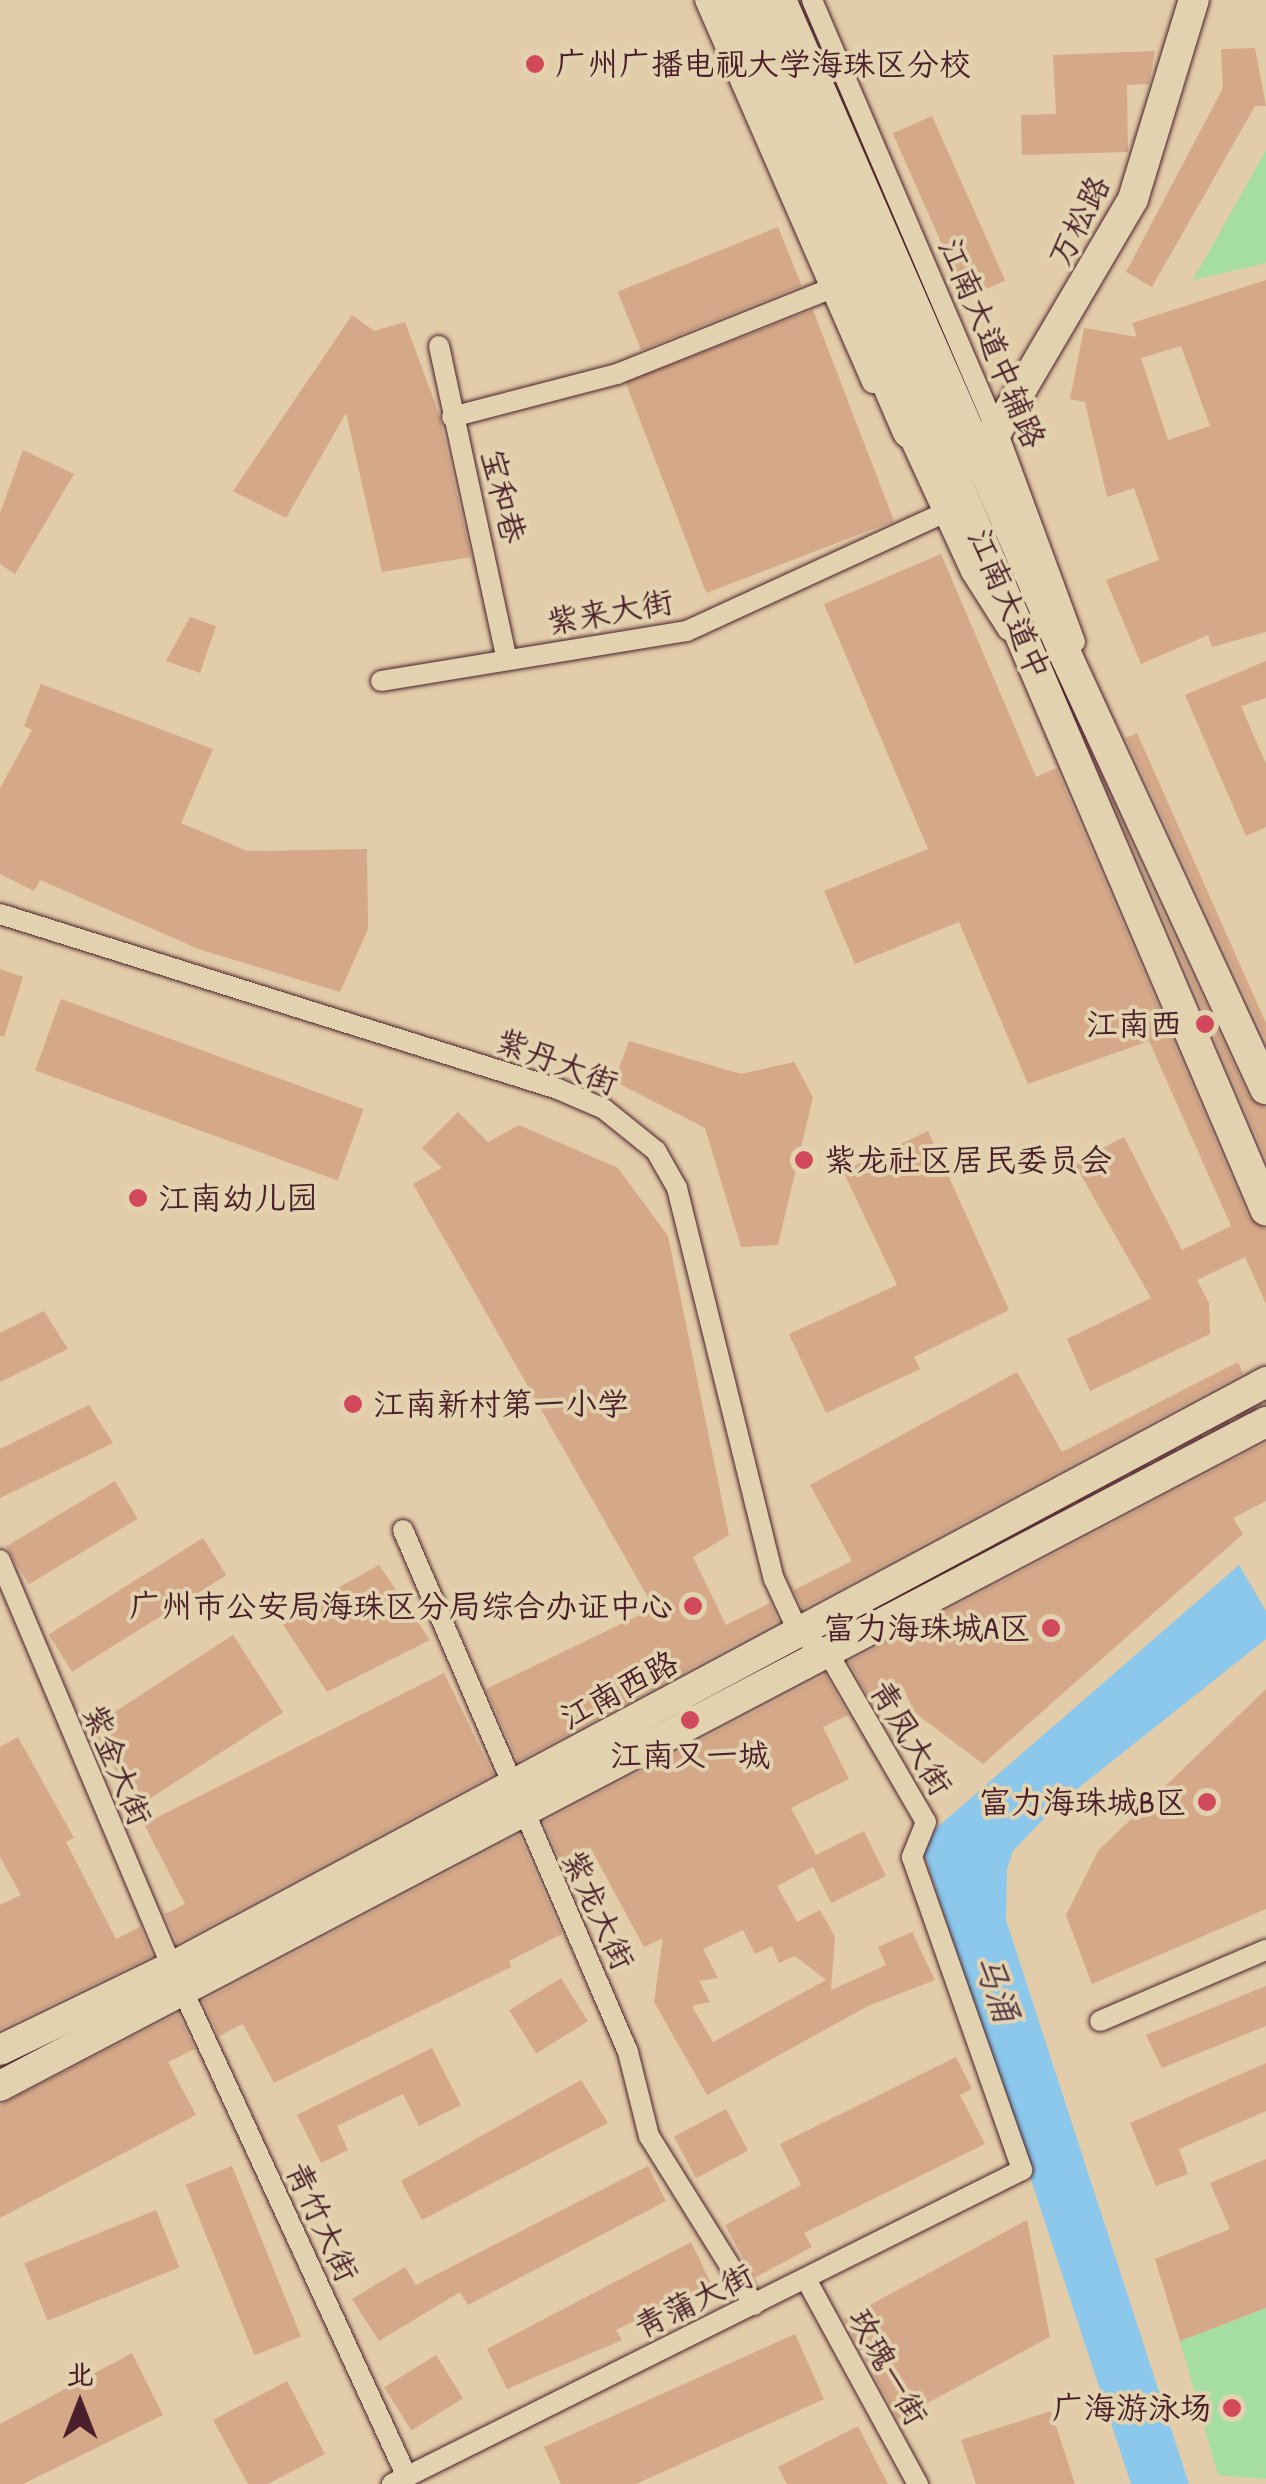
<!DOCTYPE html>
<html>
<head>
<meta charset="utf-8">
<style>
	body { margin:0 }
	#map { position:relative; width:1266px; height:2484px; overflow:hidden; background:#e3cca9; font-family:"Patrick Hand","LXGW WenKai TC",sans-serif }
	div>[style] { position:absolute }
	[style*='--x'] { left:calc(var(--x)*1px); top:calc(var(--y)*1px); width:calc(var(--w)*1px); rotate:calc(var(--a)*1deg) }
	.green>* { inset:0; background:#a5dda2 }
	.water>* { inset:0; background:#8bc8eb }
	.building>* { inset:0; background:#d5a889; transform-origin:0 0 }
	.street-tunnel>* { height:20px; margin-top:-10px; transform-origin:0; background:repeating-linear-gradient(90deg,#c4a990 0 20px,transparent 0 30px) }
	.roads { filter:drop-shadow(0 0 2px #4a1f2b) drop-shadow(0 0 2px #4a1f2b) }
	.street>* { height:20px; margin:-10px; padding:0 10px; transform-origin:10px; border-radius:10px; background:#e3d2af }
	.secondary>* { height:30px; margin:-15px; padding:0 15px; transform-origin:15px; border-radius:15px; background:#e3d2af }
	.primary>* { height:32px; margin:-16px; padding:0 16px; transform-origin:16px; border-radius:16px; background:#e3d2af }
	.highway>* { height:38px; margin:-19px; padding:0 19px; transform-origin:19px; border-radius:19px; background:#e3d2af }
	.dots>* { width:28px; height:28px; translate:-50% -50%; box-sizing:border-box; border:5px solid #e3d2af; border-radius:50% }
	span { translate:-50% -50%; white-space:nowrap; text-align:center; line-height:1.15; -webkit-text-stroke:8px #e3d2af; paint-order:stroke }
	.poi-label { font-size:32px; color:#4a1f2b }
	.left { translate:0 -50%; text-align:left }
	.right { translate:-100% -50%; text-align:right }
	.street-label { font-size:32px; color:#4a1f2b }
	.water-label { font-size:35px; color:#543848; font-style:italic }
	.north { position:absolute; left:30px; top:2354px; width:100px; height:100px; -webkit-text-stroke:8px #e3d2af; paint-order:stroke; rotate:0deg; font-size:28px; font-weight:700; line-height:40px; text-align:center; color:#4a1f2b }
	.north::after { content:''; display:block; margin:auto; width:35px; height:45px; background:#4a1f2b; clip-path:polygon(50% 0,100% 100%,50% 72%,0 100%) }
</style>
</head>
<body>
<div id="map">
	<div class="green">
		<div style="clip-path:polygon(1266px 150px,1266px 263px,1193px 280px)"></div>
		<div style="clip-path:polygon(1266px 2308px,1266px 2479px,1218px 2475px,1180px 2341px)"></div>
	</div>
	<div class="water">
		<div style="clip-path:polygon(1239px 1565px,1266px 1611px,1266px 1639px,1057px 1805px,1013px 1851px,1007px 1869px,1006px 1920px,1189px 2484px,1131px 2484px,923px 1851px,934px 1830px)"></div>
	</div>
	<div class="building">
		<div style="clip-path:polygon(1255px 48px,1266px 106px,1255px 106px,1152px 287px,1126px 272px,1223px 88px,1221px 49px)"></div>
		<div style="clip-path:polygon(1155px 51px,1149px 84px,1127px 85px,1128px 152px,1022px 155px,1021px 115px,1056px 114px,1053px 55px)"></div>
		<div style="left:932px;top:116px;width:180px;height:43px;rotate:66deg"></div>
		<div style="left:778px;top:227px;width:63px;height:173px;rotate:68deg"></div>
		<div style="clip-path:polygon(evenodd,1266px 280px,1266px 632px,1212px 647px,1208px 635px,1141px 664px,1106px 580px,1159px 560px,1134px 488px,1107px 497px,1085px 402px,1070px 399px,1084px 328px,1137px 337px,1132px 323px,1266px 280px,1181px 346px,1210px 426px,1168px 440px,1141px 358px,1181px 346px)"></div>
		<div style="left:813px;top:310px;width:226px;height:201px;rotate:69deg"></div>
		<div style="clip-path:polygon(352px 315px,374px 331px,405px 322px,438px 411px,471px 557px,382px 572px,346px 413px,286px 518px,233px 491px)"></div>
		<div style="clip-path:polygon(23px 450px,74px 474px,15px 574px,0 564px,0 513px)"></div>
		<div style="clip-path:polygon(941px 554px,1036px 777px,1056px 768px,1248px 1217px,1266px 1229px,1266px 1304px,1245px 1257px,1197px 1280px,1209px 1303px,1210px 1334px,1090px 1391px,1067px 1339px,1151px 1298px,1074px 1163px,1124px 1137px,1182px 1250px,1231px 1226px,1149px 1041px,1028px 1084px,959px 922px,855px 964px,824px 891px,928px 849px,824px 604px)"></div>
		<div style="clip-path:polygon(190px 617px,216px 626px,200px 673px,166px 661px)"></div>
		<div style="clip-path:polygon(1266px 661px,1266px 698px,1241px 706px,1266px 764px,1266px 827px,1246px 836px,1185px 695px)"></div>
		<div style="clip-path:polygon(41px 684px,213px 749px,181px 823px,247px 851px,367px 849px,368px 929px,340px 992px,201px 950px,40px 880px,34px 891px,0 874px,0 788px,32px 730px,24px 726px)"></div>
		<div style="clip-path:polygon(1137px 733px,1266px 1023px,1266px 1040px,1126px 738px)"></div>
		<div style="clip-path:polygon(1143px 870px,1248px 1096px,1266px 1108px,1266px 1158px)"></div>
		<div style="clip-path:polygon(0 969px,23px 977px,4px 1037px,0 1036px)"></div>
		<div style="left:61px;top:999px;width:322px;height:76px;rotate:20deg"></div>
		<div style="clip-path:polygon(629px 1041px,741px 1074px,794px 1062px,813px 1097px,778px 1245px,741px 1247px,705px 1128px,614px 1081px)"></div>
		<div style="clip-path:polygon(458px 1112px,488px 1142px,519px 1125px,618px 1168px,668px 1236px,729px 1535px,693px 1557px,726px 1625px,770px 1603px,778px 1621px,518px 1761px,486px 1689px,654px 1608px,413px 1184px,442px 1168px,422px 1148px)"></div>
		<div style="clip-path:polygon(928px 1131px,1009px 1310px,914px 1357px,920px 1369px,826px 1413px,789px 1334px,897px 1285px,843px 1171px)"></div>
		<div style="clip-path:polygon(44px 1311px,68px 1349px,0 1382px,0 1333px)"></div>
		<div style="clip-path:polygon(1238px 1362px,1243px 1373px,803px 1608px,794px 1590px,852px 1561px,810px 1485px,1017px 1372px,1062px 1452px)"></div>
		<div style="clip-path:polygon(89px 1405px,113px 1443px,0 1498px,0 1449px)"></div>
		<div style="clip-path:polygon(1266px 1443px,1266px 1501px,1233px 1518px,1243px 1534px,983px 1764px,914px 1712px,903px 1687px,872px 1702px,849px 1662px)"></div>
		<div style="left:115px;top:1481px;width:44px;height:127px;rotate:59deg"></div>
		<div style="left:203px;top:1538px;width:44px;height:182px;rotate:58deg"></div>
		<div style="clip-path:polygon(379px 1565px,430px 1640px,327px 1692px,280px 1620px)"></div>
		<div style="left:233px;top:1635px;width:92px;height:172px;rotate:57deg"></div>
		<div style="clip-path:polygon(444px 1673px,493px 1774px,177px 1943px,165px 1914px,185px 1904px,144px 1824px)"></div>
		<div style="clip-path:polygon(evenodd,825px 1675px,848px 1715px,823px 1727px,849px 1779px,791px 1808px,816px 1855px,864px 1831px,886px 1876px,831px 1903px,813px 1867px,777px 1886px,797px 1922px,820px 1910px,835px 1937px,831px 1990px,886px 1965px,878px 1947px,912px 1932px,935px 1980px,868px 2006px,707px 2095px,654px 2002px,663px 1938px,644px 1947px,590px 1847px,561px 1862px,544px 1822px,825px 1675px,743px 1930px,755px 1954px,772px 1946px,779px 1963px,795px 1956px,826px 1980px,713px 2042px,692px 2006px,710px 2002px,699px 1981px,718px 1978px,703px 1949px,743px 1930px)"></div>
		<div style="clip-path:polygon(1266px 1689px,1266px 1909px,1092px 1984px,1066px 1915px,1098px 1851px)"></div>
		<div style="clip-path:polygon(18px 1737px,74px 1838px,66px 1842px,116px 1939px,140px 1927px,152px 1956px,0 2029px,0 1905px,21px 1895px,0 1857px,0 1747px)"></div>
		<div style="clip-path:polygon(519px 1835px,562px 1934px,509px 1961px,511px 1967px,274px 2083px,243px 2024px,219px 2036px,203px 2001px)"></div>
		<div style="left:561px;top:1978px;width:51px;height:61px;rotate:58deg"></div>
		<div style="clip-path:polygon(1266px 1986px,1266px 2026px,1162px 2068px,1146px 2035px)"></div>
		<div style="clip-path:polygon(178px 2014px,195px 2049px,168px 2062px,196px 2115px,0 2218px,0 2105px)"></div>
		<div style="clip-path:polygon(432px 2048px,461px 2105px,419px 2126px,403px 2094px,337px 2126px,348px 2150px,321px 2163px,297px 2115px)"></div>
		<div style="clip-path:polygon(956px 2057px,972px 2089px,960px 2095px,985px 2144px,804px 2233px,812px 2247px,754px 2278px,725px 2225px,801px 2185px,780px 2144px)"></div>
		<div style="clip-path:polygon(1266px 2063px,1266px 2111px,1179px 2149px,1188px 2174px,1156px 2186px,1130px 2123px)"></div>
		<div style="clip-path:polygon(581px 2080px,608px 2123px,422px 2220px,401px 2181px)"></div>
		<div style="left:726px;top:2109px;width:47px;height:59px;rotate:62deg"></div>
		<div style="clip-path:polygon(1266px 2159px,1266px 2308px,1180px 2341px,1155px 2259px,1230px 2229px,1210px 2183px)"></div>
		<div style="left:232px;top:2166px;width:184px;height:50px;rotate:68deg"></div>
		<div style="clip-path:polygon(648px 2166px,666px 2201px,468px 2305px,460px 2292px,379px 2341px,352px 2299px,405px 2267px,416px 2285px)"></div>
		<div style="left:156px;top:2210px;width:62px;height:142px;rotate:68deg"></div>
		<div style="clip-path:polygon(1027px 2220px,1050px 2337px,898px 2419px,844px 2319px)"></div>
		<div style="clip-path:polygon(691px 2242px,711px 2283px,616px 2330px,622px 2340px,507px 2389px,487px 2349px)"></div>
		<div style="clip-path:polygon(795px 2334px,824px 2399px,636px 2484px,561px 2484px,544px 2447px)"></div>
		<div style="clip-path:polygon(132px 2353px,163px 2415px,23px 2484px,0 2484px,0 2424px)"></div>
		<div style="left:436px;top:2355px;width:51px;height:61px;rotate:58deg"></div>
		<div style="clip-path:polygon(287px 2381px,325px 2454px,268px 2484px,248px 2484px,213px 2420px)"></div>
		<div style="clip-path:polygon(1051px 2411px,1075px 2484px,976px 2484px,961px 2440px)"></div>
		<div style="clip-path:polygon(858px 2426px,888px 2484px,787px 2484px,778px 2467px)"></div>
	</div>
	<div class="street-tunnel">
		<div style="--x:1025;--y:1528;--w:272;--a:-27.6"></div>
	</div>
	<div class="roads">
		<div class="street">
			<div style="--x:705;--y:0;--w:418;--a:66.4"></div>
			<div style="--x:812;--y:0;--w:469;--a:66.8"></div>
			<div style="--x:997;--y:431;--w:225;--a:69.7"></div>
			<div style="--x:439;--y:346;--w:321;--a:77.8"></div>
			<div style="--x:452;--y:417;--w:171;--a:-14.6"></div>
			<div style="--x:617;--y:374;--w:228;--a:-21.8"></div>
			<div style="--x:904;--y:426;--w:161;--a:65.3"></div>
			<div style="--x:971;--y:572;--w:69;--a:57.5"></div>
			<div style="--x:381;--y:681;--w:310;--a:-9.3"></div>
			<div style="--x:687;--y:631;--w:285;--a:-24.7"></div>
			<div style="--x:0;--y:914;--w:585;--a:17.41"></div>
			<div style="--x:558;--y:1089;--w:50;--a:23.5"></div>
			<div style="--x:604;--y:1109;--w:67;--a:38.9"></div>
			<div style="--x:656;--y:1151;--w:43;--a:60.4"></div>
			<div style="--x:677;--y:1188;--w:403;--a:76.1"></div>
			<div style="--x:774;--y:1579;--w:60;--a:65.2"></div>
			<div style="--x:799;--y:1633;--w:35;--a:35"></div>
			<div style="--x:828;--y:1653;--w:195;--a:59.9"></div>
			<div style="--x:926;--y:1822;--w:38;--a:112"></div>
			<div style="--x:912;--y:1857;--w:332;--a:70.6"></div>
			<div style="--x:1022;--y:2170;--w:704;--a:153.51"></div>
			<div style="--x:403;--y:1530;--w:568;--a:66.68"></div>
			<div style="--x:628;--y:2052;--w:87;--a:76"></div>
			<div style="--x:649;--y:2136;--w:199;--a:58.1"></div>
			<div style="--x:0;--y:1560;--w:442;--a:67.1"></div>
			<div style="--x:172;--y:1967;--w:562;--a:65.26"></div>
			<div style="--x:1100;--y:2021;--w:181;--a:-23.2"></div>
			<div style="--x:806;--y:2279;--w:234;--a:61.4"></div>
		</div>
		<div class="secondary">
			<div style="--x:971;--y:443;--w:29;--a:-25"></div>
			<div style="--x:997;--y:431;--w:269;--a:-59.6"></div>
			<div style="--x:1133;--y:199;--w:208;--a:-73"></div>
			<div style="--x:0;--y:2050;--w:191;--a:-25.8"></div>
			<div style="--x:172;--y:1967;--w:1241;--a:-28.13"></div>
			<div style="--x:0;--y:2086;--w:1430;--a:-27.68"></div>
		</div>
		<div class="primary">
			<div style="--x:750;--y:0;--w:1315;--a:66.89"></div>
			<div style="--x:780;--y:0;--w:718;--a:66.43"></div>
			<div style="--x:1067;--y:658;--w:474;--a:65.2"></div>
		</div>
		<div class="highway">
			<div style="--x:726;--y:0;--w:468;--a:66.7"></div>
		</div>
	</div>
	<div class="dots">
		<div style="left:535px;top:64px;background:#d1495b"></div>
		<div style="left:1205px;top:1024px;background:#d1495b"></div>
		<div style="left:804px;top:1160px;background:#d1495b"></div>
		<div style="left:138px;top:1198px;background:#d1495b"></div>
		<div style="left:353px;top:1404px;background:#d1495b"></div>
		<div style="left:693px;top:1606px;background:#d1495b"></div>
		<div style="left:1051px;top:1628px;background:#d1495b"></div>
		<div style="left:690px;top:1720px;background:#d1495b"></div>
		<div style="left:1207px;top:1802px;background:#d1495b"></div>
		<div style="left:1232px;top:2408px;background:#d1495b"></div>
	</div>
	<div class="poi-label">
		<span class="left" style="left:555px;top:64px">广州广播电视大学海珠区分校</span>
		<span class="right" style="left:1182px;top:1024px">江南西</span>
		<span class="left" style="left:824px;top:1160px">紫龙社区居民委员会</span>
		<span class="left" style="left:158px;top:1198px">江南幼儿园</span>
		<span class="left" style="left:373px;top:1404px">江南新村第一小学</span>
		<span class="right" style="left:673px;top:1606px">广州市公安局海珠区分局综合办证中心</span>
		<span class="right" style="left:1031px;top:1628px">富力海珠城A区</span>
		<span style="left:690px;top:1755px">江南又一城</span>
		<span class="right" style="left:1187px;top:1802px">富力海珠城B区</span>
		<span class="right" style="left:1212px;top:2408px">广海游泳场</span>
	</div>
	<div class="street-label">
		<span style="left:1079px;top:221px;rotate:-63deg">万松路</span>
		<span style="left:992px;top:343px;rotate:67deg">江南大道中辅路</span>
		<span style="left:503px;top:496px;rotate:76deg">宝和巷</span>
		<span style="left:1009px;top:604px;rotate:67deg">江南大道中</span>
		<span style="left:610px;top:612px;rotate:-10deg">紫来大街</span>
		<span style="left:557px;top:1062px;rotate:21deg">紫丹大街</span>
		<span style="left:619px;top:1690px;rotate:-28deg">江南西路</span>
		<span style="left:911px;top:1738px;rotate:59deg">青凤大街</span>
		<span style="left:117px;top:1765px;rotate:67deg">紫金大街</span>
		<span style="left:598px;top:1910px;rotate:65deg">紫龙大街</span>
		<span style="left:322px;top:2222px;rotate:65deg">青竹大街</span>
		<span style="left:694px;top:2301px;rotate:-26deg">青蒲大街</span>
		<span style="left:888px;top:2367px;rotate:61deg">玫瑰一街</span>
	</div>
	<div class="water-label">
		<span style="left:997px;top:1988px;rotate:71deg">马涌</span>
	</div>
	<div class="north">北</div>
</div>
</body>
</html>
